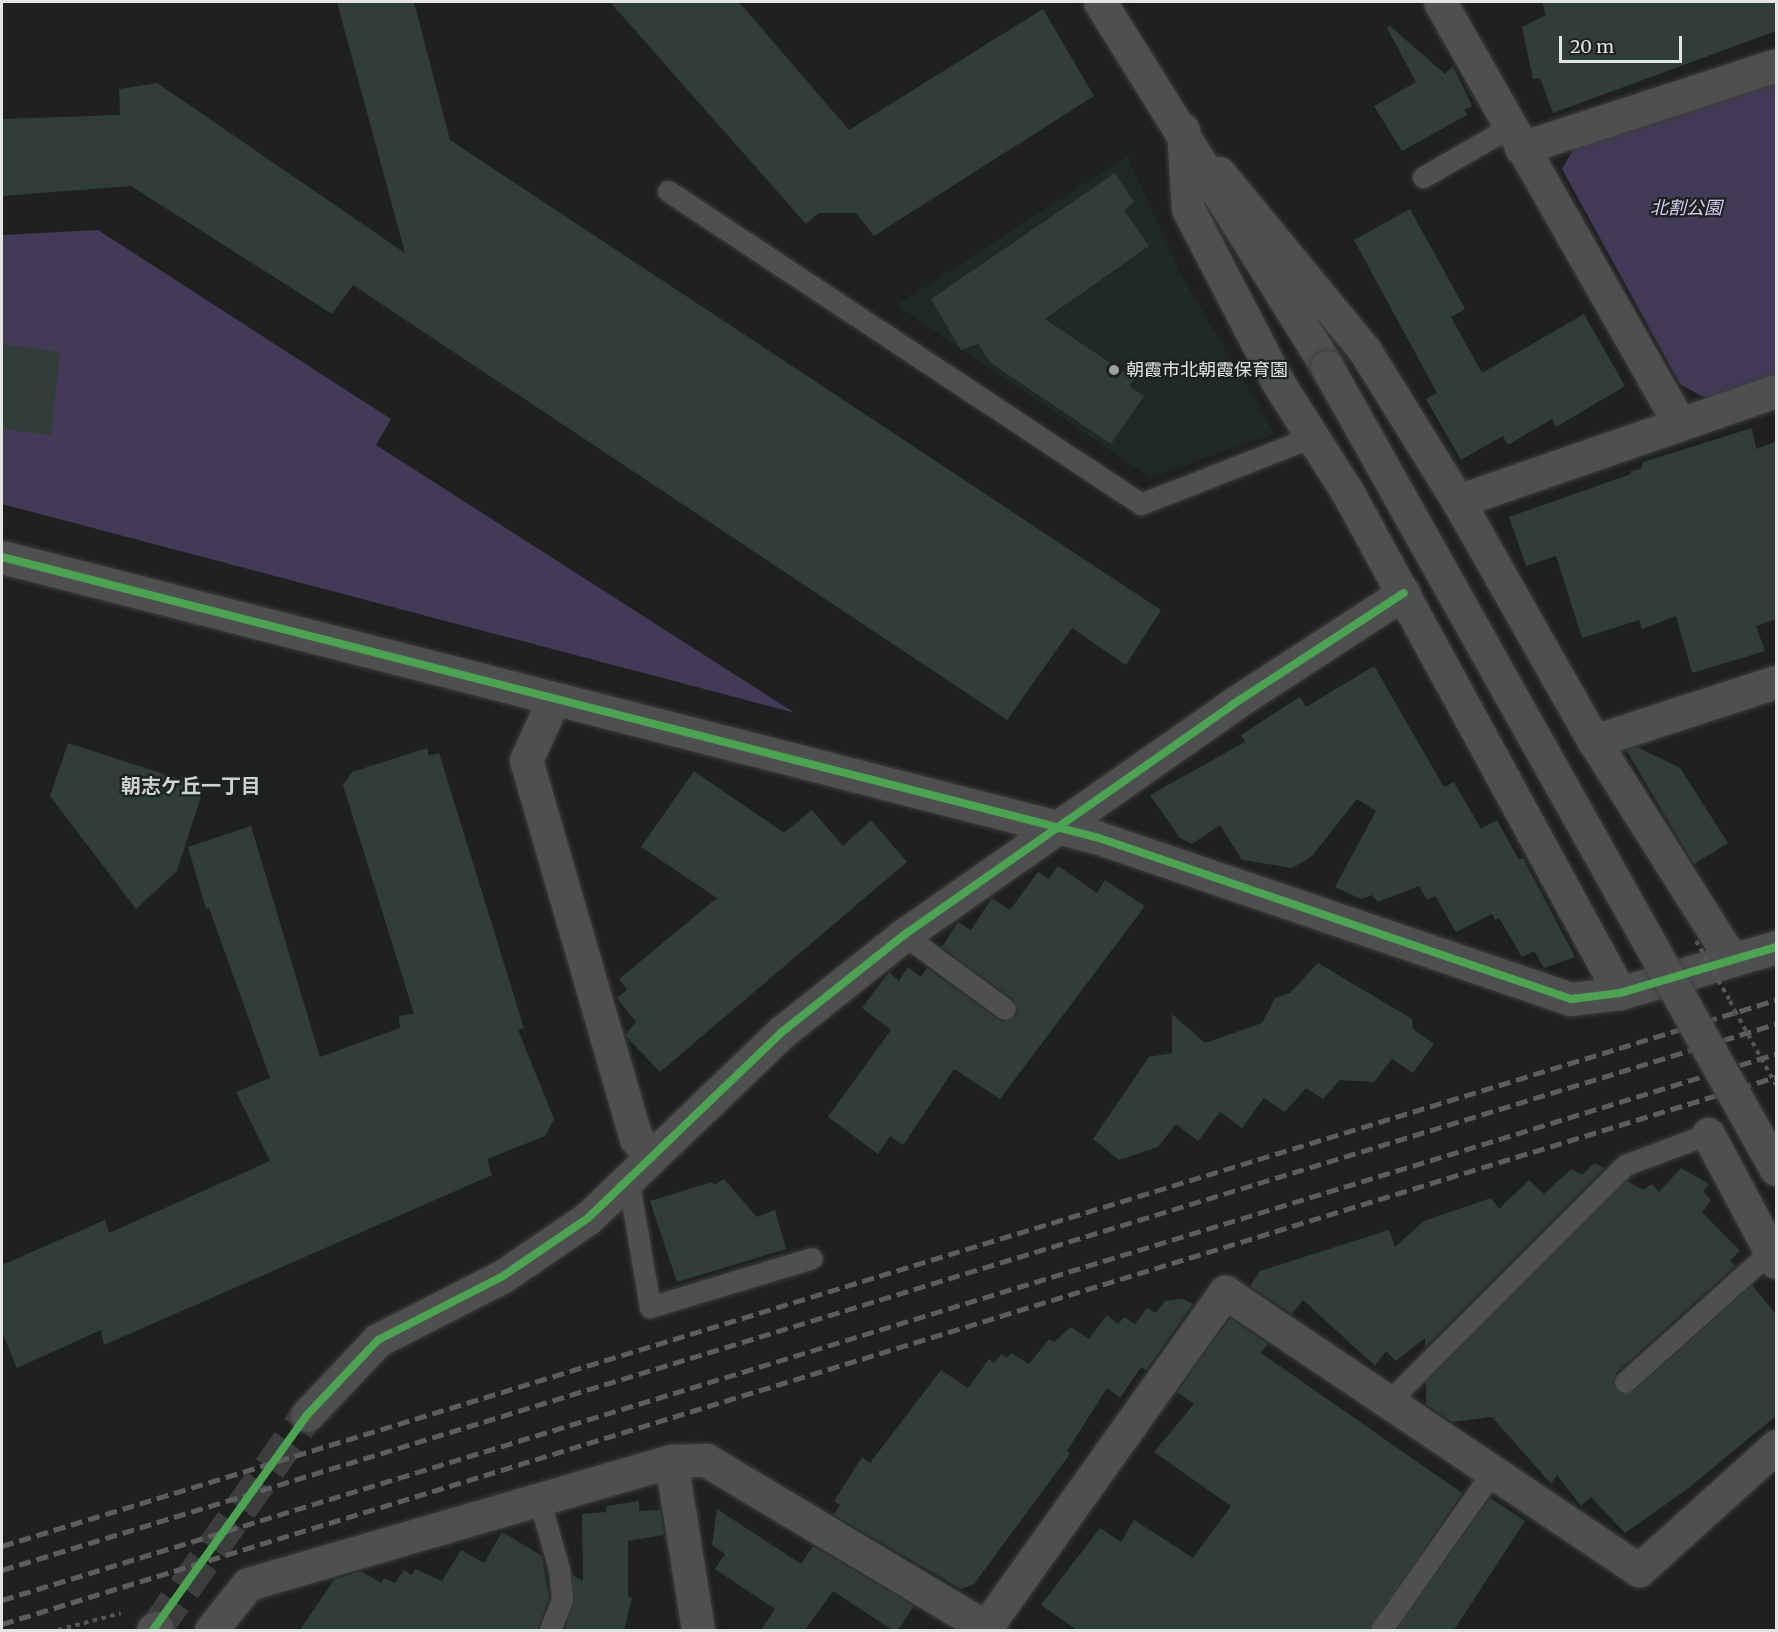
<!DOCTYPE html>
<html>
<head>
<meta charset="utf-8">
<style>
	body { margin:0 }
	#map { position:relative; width:1778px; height:1632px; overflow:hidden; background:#1e2120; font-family:Merriweather,"Noto Sans JP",serif }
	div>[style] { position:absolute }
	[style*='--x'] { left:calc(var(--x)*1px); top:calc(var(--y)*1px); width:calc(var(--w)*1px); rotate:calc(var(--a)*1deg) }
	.built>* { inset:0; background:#1f2a25 }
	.green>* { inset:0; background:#423a56 }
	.building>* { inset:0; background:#313d39 }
	.minor-tunnel>* { height:33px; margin-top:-16.5px; transform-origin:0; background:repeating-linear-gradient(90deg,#3b3e3d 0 33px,transparent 0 49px) }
	.path>* { height:4px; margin-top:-2px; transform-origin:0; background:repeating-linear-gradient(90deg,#545756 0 4.5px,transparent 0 9px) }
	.roads { filter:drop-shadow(0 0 2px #3c3e3d) drop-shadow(0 0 2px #3c3e3d) }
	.service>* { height:21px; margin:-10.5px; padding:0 10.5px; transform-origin:10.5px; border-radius:10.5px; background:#4e5050 }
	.minor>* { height:33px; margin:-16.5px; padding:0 16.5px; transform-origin:16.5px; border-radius:16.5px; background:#4e5050 }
	.tertiary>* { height:33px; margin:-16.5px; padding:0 16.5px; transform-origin:16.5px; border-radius:16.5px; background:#4e5050 }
	.rail>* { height:4.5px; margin-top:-2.25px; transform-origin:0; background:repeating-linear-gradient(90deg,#5c5d5d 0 12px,transparent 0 18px) }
	.path-bridge>* { height:4px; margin-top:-2px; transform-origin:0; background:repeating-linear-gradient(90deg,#545756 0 4.5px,transparent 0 9px) }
	.bridges { filter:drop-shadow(0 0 2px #3c3e3d) drop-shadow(0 0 2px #3c3e3d) }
	.tertiary-bridge>* { height:33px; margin:-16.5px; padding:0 16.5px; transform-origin:16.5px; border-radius:16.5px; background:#4e5050 }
	.cycleway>* { height:8px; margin:-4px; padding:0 4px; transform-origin:4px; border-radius:4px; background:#4ca352 }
	.dots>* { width:16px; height:16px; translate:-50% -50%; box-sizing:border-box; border:3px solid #1d2220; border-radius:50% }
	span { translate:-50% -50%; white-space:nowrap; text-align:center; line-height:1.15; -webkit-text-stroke:4.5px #1d2220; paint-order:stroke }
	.park-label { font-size:18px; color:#d8cdf6; font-style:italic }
	.poi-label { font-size:18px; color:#e2e5e4 }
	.left { translate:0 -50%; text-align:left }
	.neighbourhood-label { font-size:20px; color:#cdd3d1; font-weight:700 }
	.frame { position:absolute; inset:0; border:3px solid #e2e5e4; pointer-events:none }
	.scale { position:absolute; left:1559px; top:36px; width:123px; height:27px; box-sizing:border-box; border:3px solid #e2e5e4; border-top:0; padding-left:8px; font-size:18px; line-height:21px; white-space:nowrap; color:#e2e5e4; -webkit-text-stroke:4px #1d2220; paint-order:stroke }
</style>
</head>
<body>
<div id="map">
	<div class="built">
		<div style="clip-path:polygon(1127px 156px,1182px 276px,1275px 434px,1150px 477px,897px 305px)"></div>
	</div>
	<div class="green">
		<div style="clip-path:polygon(1776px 83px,1776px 374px,1705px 398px,1680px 384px,1562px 169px,1574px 148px)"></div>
		<div style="clip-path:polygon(98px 230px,391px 419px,376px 445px,795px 713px,2px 504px,2px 235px)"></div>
	</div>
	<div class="building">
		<div style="clip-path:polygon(337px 2px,414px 2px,450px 140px,1161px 610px,1126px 665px,1072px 628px,1007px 720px,353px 285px,332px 314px,131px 186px,2px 196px,2px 119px,120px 115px,119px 89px,157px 83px,405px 253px)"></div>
		<div style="clip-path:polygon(610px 2px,739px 2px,849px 130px,1043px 9px,1094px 96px,874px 236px,856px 213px,819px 213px,806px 224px)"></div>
		<div style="clip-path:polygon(1542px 2px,1776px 2px,1776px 31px,1553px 113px,1540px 78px,1533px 79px,1522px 27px,1546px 15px)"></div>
		<div style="clip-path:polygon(1390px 26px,1445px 74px,1453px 66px,1472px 106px,1464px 110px,1467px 115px,1402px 151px,1374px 106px,1416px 82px,1387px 28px)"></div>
		<div style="clip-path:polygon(1115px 173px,1134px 202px,1124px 210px,1149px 246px,1045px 319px,1134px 379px,1129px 386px,1144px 396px,1111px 444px,991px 363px,978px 344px,961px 350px,931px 299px)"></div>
		<div style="clip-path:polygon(1410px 209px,1465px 309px,1451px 317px,1482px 373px,1584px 314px,1625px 386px,1556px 427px,1552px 419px,1508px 445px,1503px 436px,1461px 460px,1426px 399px,1437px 393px,1354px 240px)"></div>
		<div style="clip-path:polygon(2px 344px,60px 352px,51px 435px,2px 429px)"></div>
		<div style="clip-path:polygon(1752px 428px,1756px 449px,1776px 442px,1776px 619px,1756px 626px,1765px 651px,1692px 673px,1676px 616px,1642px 629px,1639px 620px,1582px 638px,1556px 556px,1526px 566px,1509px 517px,1631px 474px,1630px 471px,1641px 469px,1643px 462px)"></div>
		<div style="clip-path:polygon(1374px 666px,1444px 787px,1454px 782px,1481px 829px,1497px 820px,1519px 860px,1523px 858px,1575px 957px,1544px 968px,1534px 951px,1522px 957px,1499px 918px,1495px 920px,1492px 914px,1456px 932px,1435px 896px,1427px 900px,1419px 886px,1378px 902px,1372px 895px,1361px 899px,1335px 887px,1376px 811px,1357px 799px,1312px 856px,1292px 868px,1242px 860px,1220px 825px,1192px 844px,1180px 838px,1150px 795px,1245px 742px,1241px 735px,1300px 697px,1306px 707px)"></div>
		<div style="clip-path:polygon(68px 743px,204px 787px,177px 871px,136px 909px,50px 796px)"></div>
		<div style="clip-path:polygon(1637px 747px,1680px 768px,1728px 843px,1694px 864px,1626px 750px)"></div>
		<div style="clip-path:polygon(427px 748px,429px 756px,439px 753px,524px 1028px,518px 1030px,554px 1119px,545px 1136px,487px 1159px,492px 1175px,104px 1345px,101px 1330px,17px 1368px,2px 1332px,2px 1265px,105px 1220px,109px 1233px,270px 1161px,236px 1092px,270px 1078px,209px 908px,206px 909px,188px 847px,251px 826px,320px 1057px,400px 1028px,399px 1016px,414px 1014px,343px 785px,352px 772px)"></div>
		<div style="clip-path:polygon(694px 771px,784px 833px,812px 810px,843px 846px,871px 820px,907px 862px,660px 1072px,625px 1035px,636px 1022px,617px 998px,627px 990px,619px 979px,717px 898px,641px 847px)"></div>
		<div style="clip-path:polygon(1058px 866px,1097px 893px,1105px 880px,1145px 906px,1000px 1099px,954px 1069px,903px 1145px,890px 1136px,878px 1154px,828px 1117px,891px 1030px,862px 1008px,889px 972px,899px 981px,908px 967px,921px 977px,927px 968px,997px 1019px,1004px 1022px,1015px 1017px,1018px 1010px,1013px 999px,942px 947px,958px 922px,971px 930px,992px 898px,1010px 910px,1038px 872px,1049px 879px)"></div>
		<div style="clip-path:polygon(1318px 963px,1412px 1019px,1413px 1029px,1434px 1044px,1413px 1073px,1392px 1059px,1374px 1082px,1340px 1080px,1323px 1099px,1306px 1088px,1285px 1112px,1264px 1098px,1242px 1128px,1220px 1112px,1198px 1141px,1176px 1124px,1158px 1147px,1119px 1160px,1093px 1139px,1149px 1057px,1172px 1053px,1172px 1014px,1205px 1043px,1262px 1023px,1275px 998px,1290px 993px)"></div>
		<div style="clip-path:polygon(1594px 1163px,1604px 1168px,1425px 1347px,1425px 1338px,1396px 1361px,1386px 1351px,1375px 1366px,1303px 1300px,1292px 1314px,1250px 1286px,1260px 1271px,1389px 1230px,1395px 1247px,1424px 1221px,1491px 1198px,1499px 1209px,1529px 1180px,1544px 1194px,1571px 1169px,1582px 1175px)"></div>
		<div style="clip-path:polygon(1681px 1168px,1709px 1184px,1703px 1191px,1711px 1200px,1702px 1212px,1740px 1251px,1730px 1260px,1735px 1266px,1616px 1373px,1613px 1385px,1622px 1394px,1634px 1391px,1752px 1285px,1776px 1314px,1776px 1416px,1686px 1490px,1625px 1533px,1591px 1497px,1581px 1506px,1557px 1475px,1551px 1484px,1492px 1417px,1452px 1422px,1426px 1404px,1426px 1382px,1627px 1181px,1643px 1190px,1652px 1184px,1659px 1192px)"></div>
		<div style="clip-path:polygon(724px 1179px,757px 1217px,775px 1210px,786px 1249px,677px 1282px,650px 1201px,712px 1182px,714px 1185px)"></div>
		<div style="clip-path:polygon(1183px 1299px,1193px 1304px,1146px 1370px,1141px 1367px,1120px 1398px,1107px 1388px,1067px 1451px,1070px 1454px,974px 1584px,961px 1589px,834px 1515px,840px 1505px,834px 1501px,862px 1457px,870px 1463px,941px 1370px,968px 1388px,989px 1359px,994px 1363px,1001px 1354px,1007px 1358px,1011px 1353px,1029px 1364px,1049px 1339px,1054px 1342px,1071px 1327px,1089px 1339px,1107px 1315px,1118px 1324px,1124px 1317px,1135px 1324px,1147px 1308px,1156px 1313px,1165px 1301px)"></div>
		<div style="clip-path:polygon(1230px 1318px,1268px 1344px,1261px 1353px,1462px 1493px,1369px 1630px,1077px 1630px,1041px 1605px,1100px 1528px,1121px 1542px,1134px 1520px,1193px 1558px,1231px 1506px,1154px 1452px,1194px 1404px,1177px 1392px)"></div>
		<div style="clip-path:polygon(1490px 1498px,1525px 1521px,1454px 1630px,1396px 1630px)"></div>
		<div style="clip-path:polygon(639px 1501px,639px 1511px,660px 1510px,664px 1535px,628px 1541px,628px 1596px,632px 1598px,624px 1630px,564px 1630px,574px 1604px,572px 1575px,583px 1581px,582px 1514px,606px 1512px,607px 1506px)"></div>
		<div style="clip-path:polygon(717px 1509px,801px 1564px,813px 1546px,914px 1606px,898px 1630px,892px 1630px,833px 1591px,805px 1630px,761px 1630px,775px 1609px,715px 1569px,725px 1554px,712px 1545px)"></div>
		<div style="clip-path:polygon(502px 1532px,542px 1556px,549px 1598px,537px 1630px,300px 1630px,334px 1580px,361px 1571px,381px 1583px,384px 1578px,395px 1583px,404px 1570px,412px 1575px,415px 1569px,442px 1581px,461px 1550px,484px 1563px)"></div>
	</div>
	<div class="minor-tunnel">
		<div style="--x:156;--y:1628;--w:261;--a:-54.7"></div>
	</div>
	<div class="path">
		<div style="--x:1730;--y:1001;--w:11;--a:63"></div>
		<div style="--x:58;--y:1630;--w:65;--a:-15.1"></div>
	</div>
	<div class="roads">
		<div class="service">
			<div style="--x:1423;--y:177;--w:100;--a:-29.9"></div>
			<div style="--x:668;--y:191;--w:567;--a:33.49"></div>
			<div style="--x:1141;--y:504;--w:184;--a:-21.4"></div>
			<div style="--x:904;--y:935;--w:125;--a:36.2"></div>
			<div style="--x:628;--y:1178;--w:131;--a:80.3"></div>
			<div style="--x:650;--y:1307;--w:169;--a:-16.8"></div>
			<div style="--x:1625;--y:1382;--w:196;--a:-41.9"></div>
			<div style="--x:1390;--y:1400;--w:332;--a:-45"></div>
			<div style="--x:1625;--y:1165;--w:89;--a:-20.5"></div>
			<div style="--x:539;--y:1499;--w:73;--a:74.1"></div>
			<div style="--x:559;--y:1569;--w:31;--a:84"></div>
			<div style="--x:562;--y:1600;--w:32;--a:112"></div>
			<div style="--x:1381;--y:1630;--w:196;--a:-54.8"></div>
		</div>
		<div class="minor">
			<div style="--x:1440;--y:2;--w:484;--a:60.4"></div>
			<div style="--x:1183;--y:130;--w:79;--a:86.4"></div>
			<div style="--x:1188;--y:209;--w:194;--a:62.6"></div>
			<div style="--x:1277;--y:381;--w:133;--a:57.6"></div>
			<div style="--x:1348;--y:493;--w:569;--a:61.45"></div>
			<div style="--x:1521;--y:148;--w:268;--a:-18"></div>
			<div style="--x:1219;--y:173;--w:230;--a:50.6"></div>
			<div style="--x:1365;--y:351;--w:176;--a:58.2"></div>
			<div style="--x:1458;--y:501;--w:276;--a:60.5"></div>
			<div style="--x:1594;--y:741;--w:259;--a:57.8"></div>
			<div style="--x:1458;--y:501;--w:336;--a:-19.1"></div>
			<div style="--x:2;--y:557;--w:1129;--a:14.36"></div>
			<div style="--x:1096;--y:837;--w:502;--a:18.83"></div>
			<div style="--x:1571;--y:999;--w:49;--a:-7"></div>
			<div style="--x:1620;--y:993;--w:163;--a:-16.4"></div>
			<div style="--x:553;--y:701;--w:65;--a:114.6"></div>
			<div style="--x:526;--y:760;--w:394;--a:73.8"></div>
			<div style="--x:636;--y:1138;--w:23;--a:52"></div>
			<div style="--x:1594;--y:741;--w:191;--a:-18"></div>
			<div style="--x:1708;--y:1134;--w:145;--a:62"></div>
			<div style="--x:307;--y:1415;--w:103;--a:-46.6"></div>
			<div style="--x:378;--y:1340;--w:140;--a:-27.1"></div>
			<div style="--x:503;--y:1276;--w:103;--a:-34.3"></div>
			<div style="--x:588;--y:1218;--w:269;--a:-43.8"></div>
			<div style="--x:782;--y:1032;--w:156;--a:-38.5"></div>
			<div style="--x:904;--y:935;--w:401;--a:-35"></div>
			<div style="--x:1232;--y:705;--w:205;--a:-33.1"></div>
			<div style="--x:671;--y:1461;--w:171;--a:80.9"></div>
			<div style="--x:986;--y:1627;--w:412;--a:-54.5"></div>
			<div style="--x:1225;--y:1292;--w:499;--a:33.9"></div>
			<div style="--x:1639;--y:1570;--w:185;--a:-42.1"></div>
			<div style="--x:153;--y:1630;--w:4;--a:-34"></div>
			<div style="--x:211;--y:1630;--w:59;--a:-51.2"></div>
			<div style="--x:248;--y:1584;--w:441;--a:-16.2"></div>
			<div style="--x:671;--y:1461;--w:35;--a:-2"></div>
			<div style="--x:706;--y:1460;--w:331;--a:30.9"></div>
		</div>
		<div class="tertiary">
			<div style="--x:1100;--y:2;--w:430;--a:58.1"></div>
		</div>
	</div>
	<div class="rail">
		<div style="--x:2;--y:1546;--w:1856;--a:-17.11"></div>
		<div style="--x:2;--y:1570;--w:1856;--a:-17.11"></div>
		<div style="--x:2;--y:1600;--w:1856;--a:-17.11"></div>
		<div style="--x:2;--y:1624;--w:1856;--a:-17.14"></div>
	</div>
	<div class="path-bridge">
		<div style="--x:1696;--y:941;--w:67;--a:60.4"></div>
		<div style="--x:1735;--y:1011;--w:85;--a:61"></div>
	</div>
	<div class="bridges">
		<div class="tertiary-bridge">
			<div style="--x:1327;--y:367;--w:919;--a:60.76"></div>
		</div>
	</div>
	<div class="cycleway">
		<div style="--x:2;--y:557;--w:1129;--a:14.36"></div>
		<div style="--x:1096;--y:837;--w:502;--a:18.83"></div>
		<div style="--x:1571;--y:999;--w:49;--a:-7"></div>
		<div style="--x:1620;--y:993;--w:163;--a:-16.4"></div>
		<div style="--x:153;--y:1630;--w:264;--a:-54.4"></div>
		<div style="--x:307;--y:1415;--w:103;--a:-46.6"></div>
		<div style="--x:378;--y:1340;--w:140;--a:-27.1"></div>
		<div style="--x:503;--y:1276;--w:103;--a:-34.3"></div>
		<div style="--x:588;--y:1218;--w:269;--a:-43.8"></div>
		<div style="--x:782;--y:1032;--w:156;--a:-38.5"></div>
		<div style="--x:904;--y:935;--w:401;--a:-35"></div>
		<div style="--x:1232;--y:705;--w:205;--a:-33.1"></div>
	</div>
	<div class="dots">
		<div style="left:1114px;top:370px;background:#9da09f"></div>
	</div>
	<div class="park-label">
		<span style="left:1686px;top:208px">北割公園</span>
	</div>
	<div class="poi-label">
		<span class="left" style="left:1126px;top:370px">朝霞市北朝霞保育園</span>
	</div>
	<div class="neighbourhood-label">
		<span style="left:191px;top:785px">朝志ケ丘一丁目</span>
	</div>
	<div class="frame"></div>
	<div class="scale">20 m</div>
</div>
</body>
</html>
